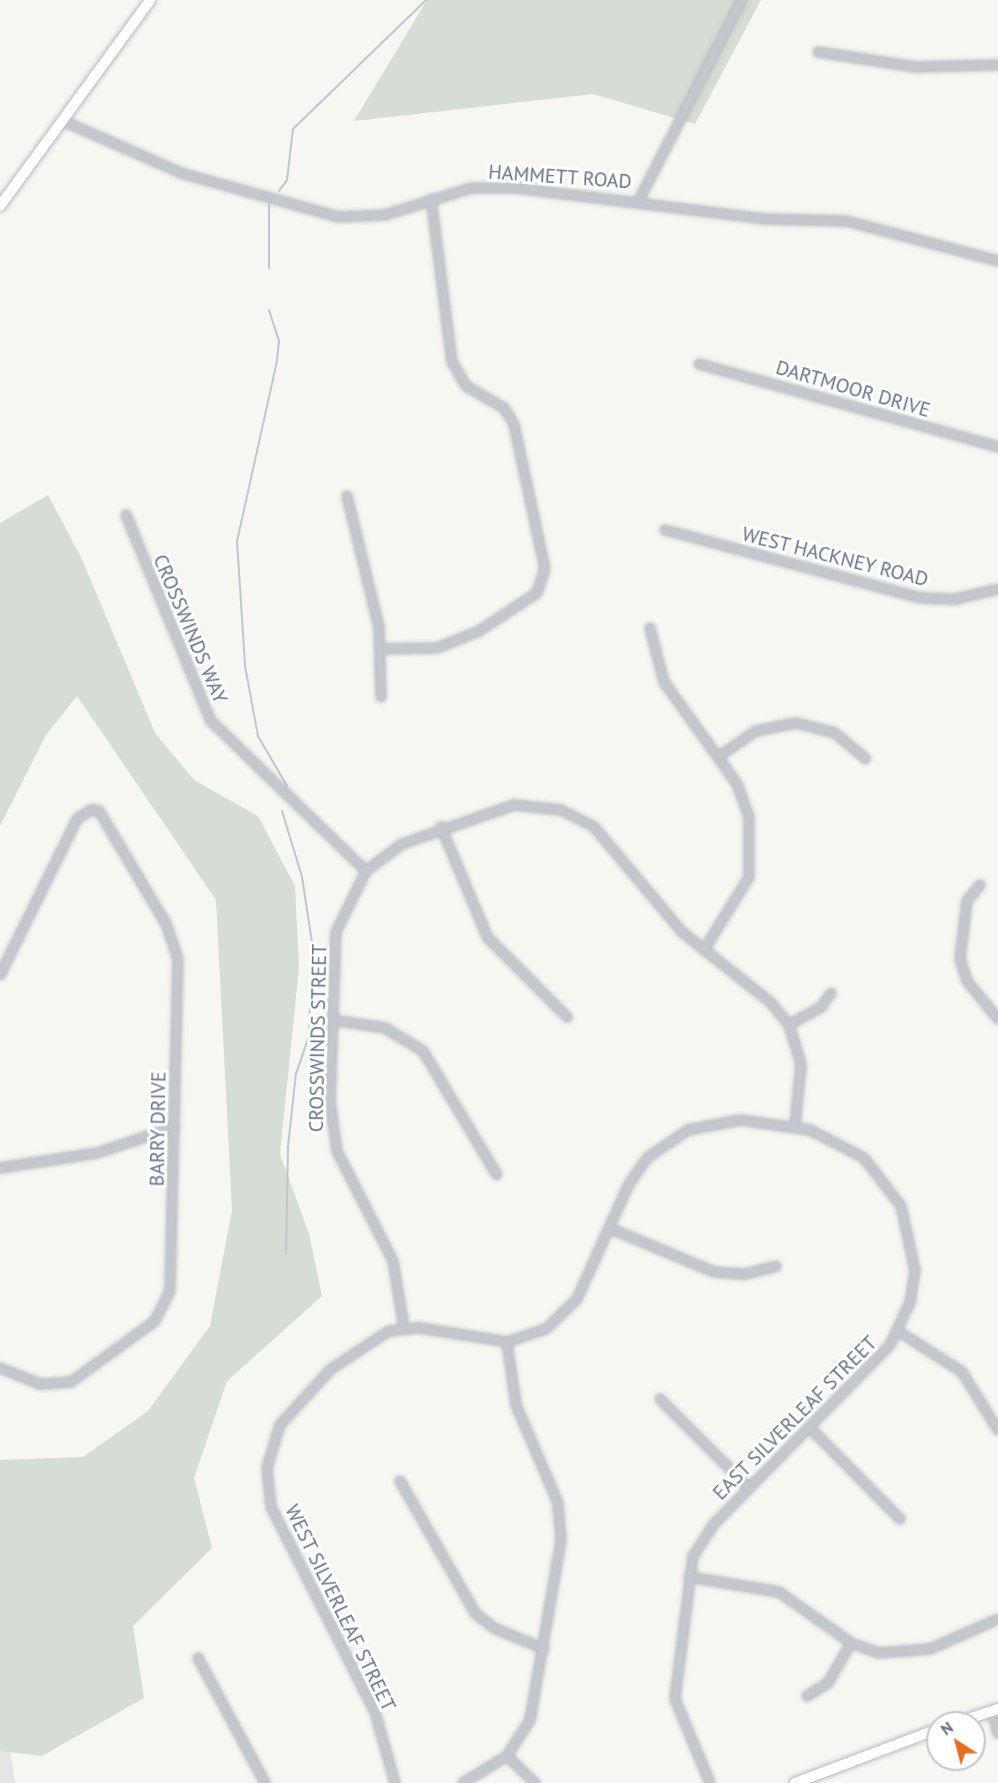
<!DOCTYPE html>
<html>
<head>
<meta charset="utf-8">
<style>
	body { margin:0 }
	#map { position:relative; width:998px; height:1783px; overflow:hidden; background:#f6f6f3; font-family:"PT Sans",sans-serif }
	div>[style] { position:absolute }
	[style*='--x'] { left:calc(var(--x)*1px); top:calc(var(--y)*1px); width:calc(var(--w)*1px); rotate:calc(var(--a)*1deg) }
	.built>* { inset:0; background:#e4e5e4 }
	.green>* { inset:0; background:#d6ddd4 }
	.stream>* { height:2px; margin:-1px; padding:0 1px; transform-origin:1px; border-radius:1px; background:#bfc7ce }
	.roads { filter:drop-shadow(0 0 2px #b6bac0) drop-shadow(0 0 2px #b6bac0) }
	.street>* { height:8px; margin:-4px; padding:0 4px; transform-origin:4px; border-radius:4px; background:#c4c7cb }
	.secondary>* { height:10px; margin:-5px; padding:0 5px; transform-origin:5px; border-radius:5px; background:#fff }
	span { translate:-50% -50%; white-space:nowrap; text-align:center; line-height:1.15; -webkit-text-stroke:6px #fff; paint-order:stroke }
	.street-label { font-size:20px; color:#657284 }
	.north { position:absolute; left:926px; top:1711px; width:60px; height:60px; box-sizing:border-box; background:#fff; border:2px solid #c1c7ce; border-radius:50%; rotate:324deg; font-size:16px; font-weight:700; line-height:24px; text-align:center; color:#657284 }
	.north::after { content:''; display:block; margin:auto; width:21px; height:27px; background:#e56e24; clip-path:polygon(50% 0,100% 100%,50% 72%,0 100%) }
</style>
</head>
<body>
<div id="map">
	<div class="built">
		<div style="clip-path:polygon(0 1732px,8px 1735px,15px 1783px,0 1783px)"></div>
	</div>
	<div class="green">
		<div style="clip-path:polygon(427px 0,761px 0,695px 124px,593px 94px,354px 121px)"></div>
		<div style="clip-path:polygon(48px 495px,81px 557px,155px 733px,194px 780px,258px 816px,295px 886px,299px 967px,280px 1154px,309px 1234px,322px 1296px,227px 1381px,194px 1478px,212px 1548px,133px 1626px,144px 1698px,42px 1756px,0 1751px,0 1460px,83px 1457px,148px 1411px,210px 1326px,232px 1210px,216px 900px,77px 696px,46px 735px,0 826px,0 523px)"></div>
	</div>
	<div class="stream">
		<div style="--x:279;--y:191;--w:14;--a:-54"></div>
		<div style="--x:287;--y:180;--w:51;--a:-83.3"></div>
		<div style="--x:293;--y:129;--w:185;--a:-44.1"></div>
		<div style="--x:269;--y:205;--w:63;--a:90"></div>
		<div style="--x:269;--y:310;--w:33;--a:72"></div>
		<div style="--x:279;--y:341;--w:20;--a:96"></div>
		<div style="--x:277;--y:361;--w:184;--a:102.5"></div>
		<div style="--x:237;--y:541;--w:125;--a:86.3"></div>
		<div style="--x:245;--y:666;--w:71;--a:79.5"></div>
		<div style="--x:258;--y:736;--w:58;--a:59.9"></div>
		<div style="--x:282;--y:811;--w:69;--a:73.1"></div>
		<div style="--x:302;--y:877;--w:66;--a:81.3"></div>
		<div style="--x:312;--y:942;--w:94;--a:91.8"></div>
		<div style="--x:309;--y:1036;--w:39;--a:109"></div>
		<div style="--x:296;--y:1073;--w:74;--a:96.2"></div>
		<div style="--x:288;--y:1147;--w:106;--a:91.1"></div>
	</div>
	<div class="roads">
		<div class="street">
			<div style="--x:818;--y:52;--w:99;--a:8.7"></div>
			<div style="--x:916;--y:67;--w:82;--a:-1.4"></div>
			<div style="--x:63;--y:121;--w:132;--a:23.7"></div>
			<div style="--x:184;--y:174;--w:161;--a:15.5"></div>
			<div style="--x:339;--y:217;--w:46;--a:-2.5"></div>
			<div style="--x:385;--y:215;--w:90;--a:-17.4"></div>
			<div style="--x:471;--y:188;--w:45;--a:0"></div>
			<div style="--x:516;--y:188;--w:250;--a:7.1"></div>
			<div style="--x:764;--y:219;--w:82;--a:1.4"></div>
			<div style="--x:846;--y:221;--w:157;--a:14.7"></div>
			<div style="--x:639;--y:200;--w:225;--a:-62.8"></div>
			<div style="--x:699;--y:364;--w:310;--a:15.5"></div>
			<div style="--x:347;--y:496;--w:135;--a:76.3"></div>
			<div style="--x:379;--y:627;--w:70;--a:88.4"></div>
			<div style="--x:126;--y:515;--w:223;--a:67.6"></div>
			<div style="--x:211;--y:721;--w:216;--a:44.1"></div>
			<div style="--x:665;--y:530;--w:264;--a:14.9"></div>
			<div style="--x:920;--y:598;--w:36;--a:2"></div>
			<div style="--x:956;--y:599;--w:43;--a:-13.4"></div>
			<div style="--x:650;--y:628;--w:56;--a:75.5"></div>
			<div style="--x:664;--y:682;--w:125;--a:54.4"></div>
			<div style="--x:737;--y:784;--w:35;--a:70"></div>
			<div style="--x:749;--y:817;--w:60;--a:90"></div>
			<div style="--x:749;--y:877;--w:86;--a:121.7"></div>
			<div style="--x:381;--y:649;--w:56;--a:-1"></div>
			<div style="--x:437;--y:648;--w:45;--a:-22"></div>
			<div style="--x:479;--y:631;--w:69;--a:-33.2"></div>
			<div style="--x:537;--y:593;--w:25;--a:-72"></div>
			<div style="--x:545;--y:569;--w:148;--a:-102.1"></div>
			<div style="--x:514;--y:424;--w:19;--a:-122"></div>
			<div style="--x:504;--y:408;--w:44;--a:-149.9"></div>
			<div style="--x:466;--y:386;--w:28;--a:-120"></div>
			<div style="--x:452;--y:362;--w:164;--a:-97.3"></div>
			<div style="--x:718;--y:757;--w:46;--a:-34.4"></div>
			<div style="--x:756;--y:731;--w:41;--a:-11.3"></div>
			<div style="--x:796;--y:723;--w:40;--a:14.4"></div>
			<div style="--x:835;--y:733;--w:40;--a:40"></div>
			<div style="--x:441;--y:827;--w:121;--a:67.1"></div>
			<div style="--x:488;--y:938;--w:112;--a:45"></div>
			<div style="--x:980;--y:885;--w:21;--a:129"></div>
			<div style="--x:967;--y:901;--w:58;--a:96.9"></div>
			<div style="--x:960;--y:959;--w:23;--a:72"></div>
			<div style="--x:967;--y:981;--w:49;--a:50.8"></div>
			<div style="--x:0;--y:975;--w:174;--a:-63.7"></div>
			<div style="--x:77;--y:819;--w:17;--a:-33"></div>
			<div style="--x:91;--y:810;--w:8;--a:7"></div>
			<div style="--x:99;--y:811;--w:131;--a:59.3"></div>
			<div style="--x:166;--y:924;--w:37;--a:71"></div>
			<div style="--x:178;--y:959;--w:332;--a:91.4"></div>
			<div style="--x:170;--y:1291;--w:34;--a:117"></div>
			<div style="--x:155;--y:1321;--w:104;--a:144"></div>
			<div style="--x:71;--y:1382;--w:31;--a:176"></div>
			<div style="--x:40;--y:1384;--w:43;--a:-158.2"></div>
			<div style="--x:332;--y:1020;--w:54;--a:8.6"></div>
			<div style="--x:385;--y:1028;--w:44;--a:31.2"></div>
			<div style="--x:423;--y:1051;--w:144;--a:59.2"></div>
			<div style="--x:789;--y:1025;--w:37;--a:-29"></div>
			<div style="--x:821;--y:1007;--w:17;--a:-54"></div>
			<div style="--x:0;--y:1168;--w:98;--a:-8.8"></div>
			<div style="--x:97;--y:1153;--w:82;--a:-18.4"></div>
			<div style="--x:609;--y:1228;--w:114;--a:22.7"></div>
			<div style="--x:714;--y:1272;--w:31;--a:4"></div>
			<div style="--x:745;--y:1274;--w:32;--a:-14"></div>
			<div style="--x:404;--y:1328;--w:68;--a:-99.3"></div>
			<div style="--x:393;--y:1261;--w:123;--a:-117"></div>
			<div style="--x:337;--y:1151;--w:50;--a:-98"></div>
			<div style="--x:330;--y:1101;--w:169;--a:-88"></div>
			<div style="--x:336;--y:932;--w:68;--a:-63.8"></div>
			<div style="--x:366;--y:871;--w:45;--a:-36.9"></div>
			<div style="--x:402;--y:844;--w:119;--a:-19.2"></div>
			<div style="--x:514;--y:805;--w:47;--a:6.1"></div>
			<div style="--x:561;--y:810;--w:37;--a:27"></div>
			<div style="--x:594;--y:827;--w:137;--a:50"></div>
			<div style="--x:682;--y:932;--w:112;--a:38.5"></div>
			<div style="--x:770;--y:1002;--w:30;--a:50"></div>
			<div style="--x:789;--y:1025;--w:41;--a:72.9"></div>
			<div style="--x:801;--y:1064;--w:64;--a:95.4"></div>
			<div style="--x:898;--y:1331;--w:76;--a:32.6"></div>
			<div style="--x:962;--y:1372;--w:68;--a:58.2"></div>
			<div style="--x:660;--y:1399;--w:126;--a:45"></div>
			<div style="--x:810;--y:1428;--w:128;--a:45.3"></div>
			<div style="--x:400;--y:1481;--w:153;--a:60.3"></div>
			<div style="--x:476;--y:1614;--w:23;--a:38"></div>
			<div style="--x:494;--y:1628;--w:54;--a:22.8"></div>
			<div style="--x:689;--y:1577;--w:91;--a:9.5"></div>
			<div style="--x:779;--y:1592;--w:88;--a:35.3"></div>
			<div style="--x:851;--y:1643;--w:29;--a:20"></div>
			<div style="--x:878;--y:1653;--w:52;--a:-4.4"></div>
			<div style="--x:930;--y:1649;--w:74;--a:-23.8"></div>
			<div style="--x:198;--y:1658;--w:142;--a:61.8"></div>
			<div style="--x:807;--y:1696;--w:25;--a:-32"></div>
			<div style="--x:828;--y:1683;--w:46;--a:-60.1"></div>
			<div style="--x:992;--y:1711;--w:23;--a:75"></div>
			<div style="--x:507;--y:1756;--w:39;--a:44"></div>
			<div style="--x:395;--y:1783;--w:74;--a:-105.7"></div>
			<div style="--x:375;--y:1712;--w:230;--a:-116.9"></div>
			<div style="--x:271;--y:1507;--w:39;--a:-96"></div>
			<div style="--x:267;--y:1468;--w:45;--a:-73.2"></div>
			<div style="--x:280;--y:1425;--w:76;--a:-47.7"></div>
			<div style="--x:331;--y:1369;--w:69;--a:-33.2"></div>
			<div style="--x:389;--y:1331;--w:31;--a:-6"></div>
			<div style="--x:420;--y:1328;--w:88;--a:9.1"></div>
			<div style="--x:507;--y:1342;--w:41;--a:-18.4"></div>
			<div style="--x:546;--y:1329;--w:43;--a:-44.1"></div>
			<div style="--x:577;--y:1299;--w:126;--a:-65.7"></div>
			<div style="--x:629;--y:1184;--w:32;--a:-55"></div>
			<div style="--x:647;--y:1158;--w:50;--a:-34.3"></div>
			<div style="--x:688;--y:1130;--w:53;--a:-10.9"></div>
			<div style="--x:740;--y:1120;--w:71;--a:8.1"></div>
			<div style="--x:810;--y:1130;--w:61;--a:27.4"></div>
			<div style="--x:864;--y:1158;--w:61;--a:52.4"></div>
			<div style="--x:901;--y:1206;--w:66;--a:77.8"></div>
			<div style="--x:915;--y:1271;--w:31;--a:99"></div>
			<div style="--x:910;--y:1302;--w:47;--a:114.9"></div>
			<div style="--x:890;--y:1345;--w:251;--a:134.5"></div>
			<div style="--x:714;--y:1524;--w:38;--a:123"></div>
			<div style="--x:693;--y:1556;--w:144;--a:97.2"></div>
			<div style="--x:675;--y:1699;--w:91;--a:67.4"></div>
			<div style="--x:463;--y:1783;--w:52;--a:-31.5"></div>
			<div style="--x:507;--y:1756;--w:43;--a:-57.4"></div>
			<div style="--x:530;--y:1720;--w:183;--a:-80.2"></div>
			<div style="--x:561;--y:1540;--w:37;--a:-95"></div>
			<div style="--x:558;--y:1503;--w:107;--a:-113.2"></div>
			<div style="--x:516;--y:1405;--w:64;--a:-98.1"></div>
		</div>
		<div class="secondary">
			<div style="--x:0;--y:206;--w:255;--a:-53.9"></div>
			<div style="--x:956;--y:1723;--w:44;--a:-18.4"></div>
			<div style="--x:795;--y:1783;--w:153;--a:-20.7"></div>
		</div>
	</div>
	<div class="street-label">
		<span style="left:560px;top:177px;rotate:4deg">HAMMETT ROAD</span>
		<span style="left:853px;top:389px;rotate:16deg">DARTMOOR DRIVE</span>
		<span style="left:835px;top:557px;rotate:14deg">WEST HACKNEY ROAD</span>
		<span style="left:190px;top:629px;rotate:67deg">CROSSWINDS WAY</span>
		<span style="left:318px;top:1038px;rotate:-89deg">CROSSWINDS STREET</span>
		<span style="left:158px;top:1129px;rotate:-89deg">BARRY DRIVE</span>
		<span style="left:795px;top:1418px;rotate:-45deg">EAST SILVERLEAF STREET</span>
		<span style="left:340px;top:1608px;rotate:64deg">WEST SILVERLEAF STREET</span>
	</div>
	<div class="north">N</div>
</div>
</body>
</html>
